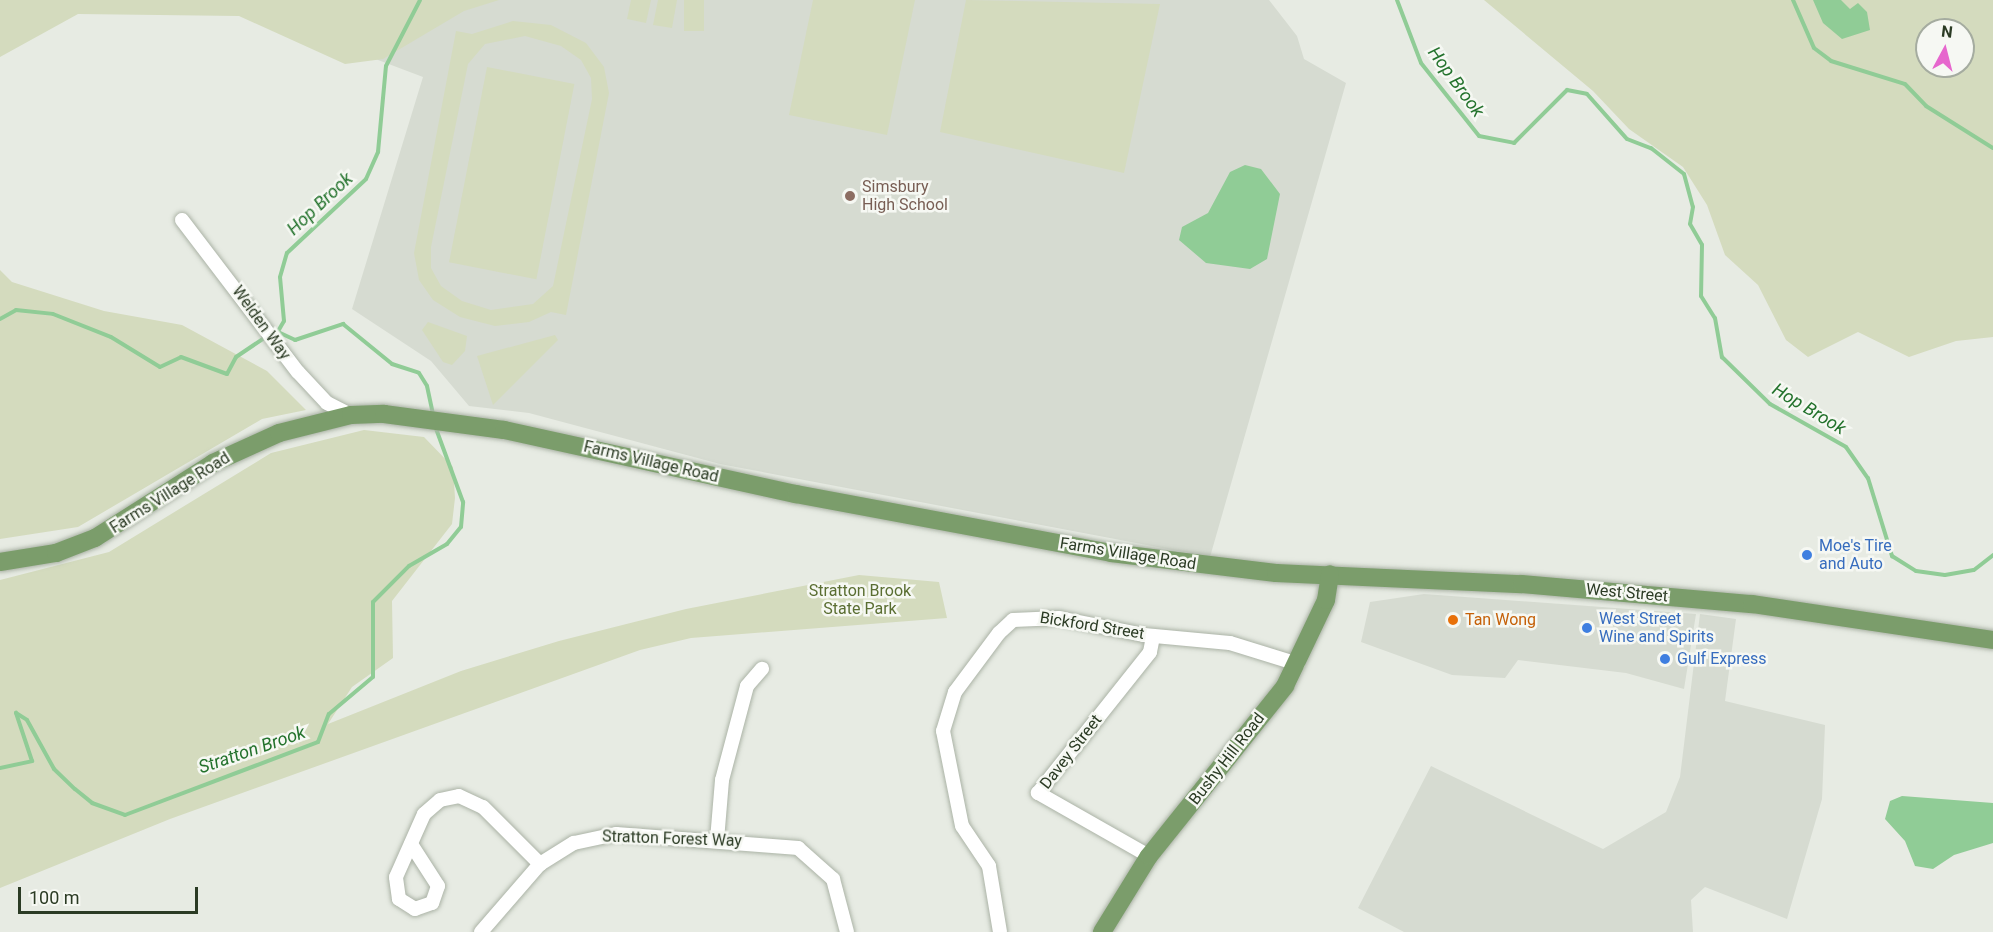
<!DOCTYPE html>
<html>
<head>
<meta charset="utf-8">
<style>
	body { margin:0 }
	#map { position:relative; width:1993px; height:932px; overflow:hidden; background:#e7ebe3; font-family:Roboto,sans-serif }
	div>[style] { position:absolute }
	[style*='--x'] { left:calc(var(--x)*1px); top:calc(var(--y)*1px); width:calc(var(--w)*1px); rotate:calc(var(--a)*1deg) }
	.built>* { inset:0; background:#d6dbd1 }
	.green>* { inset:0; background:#d4dbbe; transform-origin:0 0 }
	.water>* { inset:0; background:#90cc96 }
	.stream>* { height:4px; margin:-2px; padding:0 2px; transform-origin:2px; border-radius:2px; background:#90cc96 }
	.roads { filter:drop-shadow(0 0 2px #abb3a6) drop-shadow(0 0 2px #abb3a6) }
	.minor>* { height:14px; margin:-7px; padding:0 7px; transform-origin:7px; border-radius:7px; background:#fff }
	.major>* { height:18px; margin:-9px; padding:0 9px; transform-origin:9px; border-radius:9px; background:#7b9d6b }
	.dots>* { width:16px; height:16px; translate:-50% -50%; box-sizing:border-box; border:3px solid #f6f8f3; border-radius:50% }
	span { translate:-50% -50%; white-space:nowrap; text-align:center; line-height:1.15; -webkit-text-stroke:5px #f6f8f3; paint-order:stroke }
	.education-label { font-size:16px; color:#785e54 }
	.left { translate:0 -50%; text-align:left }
	.street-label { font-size:16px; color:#2b3b24 }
	.shop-label { font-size:16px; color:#366cbe }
	.park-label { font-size:16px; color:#5a6e32 }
	.food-label { font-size:16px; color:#c56008 }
	.water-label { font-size:18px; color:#23722c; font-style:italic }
	.north { position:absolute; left:1915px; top:18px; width:60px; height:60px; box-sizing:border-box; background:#f6f8f3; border:2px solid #a5aca0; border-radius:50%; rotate:7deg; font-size:16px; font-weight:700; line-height:24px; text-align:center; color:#2b3b24 }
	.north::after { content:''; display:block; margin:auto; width:21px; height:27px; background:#e667cd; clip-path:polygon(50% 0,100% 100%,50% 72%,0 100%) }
	.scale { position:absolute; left:18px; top:887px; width:180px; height:27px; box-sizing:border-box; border:3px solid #2b3b24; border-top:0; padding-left:8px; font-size:18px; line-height:21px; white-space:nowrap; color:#2b3b24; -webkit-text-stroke:4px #f6f8f3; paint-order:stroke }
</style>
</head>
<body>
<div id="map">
	<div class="built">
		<div style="clip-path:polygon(377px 0,1269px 0,1297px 36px,1304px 59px,1346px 83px,1210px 557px,720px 464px,529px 413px,469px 406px,431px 361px,352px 309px,423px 77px,357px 52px)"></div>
		<div style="clip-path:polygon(1424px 594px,1696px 614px,1684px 689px,1626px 673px,1518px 660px,1505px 678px,1452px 675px,1361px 642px,1370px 602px)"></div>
		<div style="clip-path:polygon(1700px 614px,1736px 619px,1725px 701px,1825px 725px,1822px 799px,1787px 919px,1705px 887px,1691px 900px,1693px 932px,1404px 932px,1358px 908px,1431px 766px,1603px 849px,1666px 812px,1680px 777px)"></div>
	</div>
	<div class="green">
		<div style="clip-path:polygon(0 0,499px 0,464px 11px,383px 59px,345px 64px,239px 16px,78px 14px,0 57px)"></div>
		<div style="clip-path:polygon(631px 0,651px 0,646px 23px,627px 19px)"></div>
		<div style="clip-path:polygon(658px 0,677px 0,672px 28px,653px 25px)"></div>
		<div style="left:684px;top:0;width:20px;height:31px"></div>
		<div style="clip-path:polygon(813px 0,915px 0,887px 135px,789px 115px)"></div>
		<div style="clip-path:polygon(966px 0,1160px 4px,1124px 173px,940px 132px)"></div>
		<div style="clip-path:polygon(evenodd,1484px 0,1993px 0,1993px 337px,1956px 341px,1909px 357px,1858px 332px,1808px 357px,1786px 340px,1758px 285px,1725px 255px,1707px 205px,1683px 167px,1629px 129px,1593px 91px,1484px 0,1927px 30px,1963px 30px,1963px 66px,1927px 66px,1927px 30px)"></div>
		<div style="clip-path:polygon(evenodd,513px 21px,551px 25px,586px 43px,604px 67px,609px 93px,566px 315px,551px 312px,529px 322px,495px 326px,460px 317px,433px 300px,419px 280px,414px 253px,456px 31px,472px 34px,513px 21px,525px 36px,561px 46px,581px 60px,591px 78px,592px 99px,553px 286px,533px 304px,491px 310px,462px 301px,441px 286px,431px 268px,431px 247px,468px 64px,485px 44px,525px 36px)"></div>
		<div style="left:487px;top:67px;width:89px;height:199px;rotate:11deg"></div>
		<div style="clip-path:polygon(0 270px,12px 282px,104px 311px,182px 325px,267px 371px,306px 410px,262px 419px,78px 527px,0 539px)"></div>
		<div style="clip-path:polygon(428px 322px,467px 336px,465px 351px,452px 365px,443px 362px,422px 330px)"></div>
		<div style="clip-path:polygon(555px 335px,558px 340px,493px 405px,477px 356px)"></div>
		<div style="clip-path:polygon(364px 430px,424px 437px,453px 467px,455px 498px,452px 524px,392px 601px,393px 658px,352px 687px,328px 724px,461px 671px,559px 641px,686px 609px,859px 575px,939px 582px,947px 618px,691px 638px,640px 650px,170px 819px,0 888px,0 580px,109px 552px,271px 453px)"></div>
	</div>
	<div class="water">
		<div style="clip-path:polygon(1813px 0,1841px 0,1850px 9px,1858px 3px,1867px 12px,1870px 30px,1842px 39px,1823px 23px)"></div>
		<div style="clip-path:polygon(1245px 165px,1261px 169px,1280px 194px,1267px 259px,1250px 269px,1206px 263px,1179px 240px,1182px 227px,1208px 213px,1230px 172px)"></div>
		<div style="clip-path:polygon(1902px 796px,1993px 803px,1993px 843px,1954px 855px,1933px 869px,1915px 866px,1905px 841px,1885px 819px,1890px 801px)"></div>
	</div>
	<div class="stream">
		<div style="--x:1397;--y:0;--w:67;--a:69.1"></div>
		<div style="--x:1421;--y:63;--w:93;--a:51.5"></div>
		<div style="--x:1479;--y:136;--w:36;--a:11"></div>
		<div style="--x:1514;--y:143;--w:75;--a:-45"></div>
		<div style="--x:1567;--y:90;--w:20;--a:11"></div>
		<div style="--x:1587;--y:94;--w:60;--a:48.4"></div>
		<div style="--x:1627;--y:139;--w:26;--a:21"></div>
		<div style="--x:1651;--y:148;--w:42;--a:38.2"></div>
		<div style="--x:1684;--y:174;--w:34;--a:75"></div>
		<div style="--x:1693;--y:207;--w:17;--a:100"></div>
		<div style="--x:1690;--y:224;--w:24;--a:60"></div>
		<div style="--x:1702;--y:245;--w:51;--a:91.1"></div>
		<div style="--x:1701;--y:296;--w:26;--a:58"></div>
		<div style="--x:1715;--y:318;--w:40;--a:80"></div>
		<div style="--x:1722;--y:357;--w:67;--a:44.4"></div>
		<div style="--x:1770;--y:404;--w:87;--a:29.5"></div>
		<div style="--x:1846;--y:447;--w:38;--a:55"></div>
		<div style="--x:1868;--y:478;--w:82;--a:72.9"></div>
		<div style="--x:1892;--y:556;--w:28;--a:32"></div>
		<div style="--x:1916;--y:571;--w:29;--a:8"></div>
		<div style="--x:1945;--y:575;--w:29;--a:-10"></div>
		<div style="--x:1974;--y:570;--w:24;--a:-38"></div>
		<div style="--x:1793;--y:0;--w:52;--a:66.4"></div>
		<div style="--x:1814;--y:48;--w:21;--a:37"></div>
		<div style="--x:1831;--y:61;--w:77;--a:17.3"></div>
		<div style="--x:1905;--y:84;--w:30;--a:46"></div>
		<div style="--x:1926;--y:106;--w:79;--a:32.1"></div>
		<div style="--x:0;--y:319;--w:18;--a:-29"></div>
		<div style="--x:16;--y:310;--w:37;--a:6"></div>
		<div style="--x:53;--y:314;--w:62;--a:21.6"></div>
		<div style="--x:111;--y:337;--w:57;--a:31.5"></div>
		<div style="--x:160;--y:367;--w:23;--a:-25"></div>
		<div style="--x:181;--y:357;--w:49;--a:20.3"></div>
		<div style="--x:227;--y:374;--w:19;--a:-62"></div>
		<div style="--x:236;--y:357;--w:37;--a:-34"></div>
		<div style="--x:278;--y:332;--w:19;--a:25"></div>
		<div style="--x:295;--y:340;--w:51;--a:-18.4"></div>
		<div style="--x:343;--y:324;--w:63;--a:39.2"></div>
		<div style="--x:392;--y:364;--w:28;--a:18"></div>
		<div style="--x:419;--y:373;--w:15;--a:58"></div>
		<div style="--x:427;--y:386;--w:30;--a:78"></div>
		<div style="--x:277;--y:333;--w:14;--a:-60"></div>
		<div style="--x:284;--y:321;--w:44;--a:-95.2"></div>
		<div style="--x:280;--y:277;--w:25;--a:-74"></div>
		<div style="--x:287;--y:253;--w:108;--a:-43.1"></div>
		<div style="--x:366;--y:179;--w:30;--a:-66"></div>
		<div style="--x:378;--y:152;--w:86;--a:-84.7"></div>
		<div style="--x:386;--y:66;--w:74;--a:-62.7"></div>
		<div style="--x:0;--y:768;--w:33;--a:-12"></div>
		<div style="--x:32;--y:761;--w:51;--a:-108.4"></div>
		<div style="--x:16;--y:713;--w:13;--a:32"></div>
		<div style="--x:27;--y:720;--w:56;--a:61.1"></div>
		<div style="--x:54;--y:769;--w:29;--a:44"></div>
		<div style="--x:75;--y:789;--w:22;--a:39"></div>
		<div style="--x:92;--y:803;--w:35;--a:20"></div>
		<div style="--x:125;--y:815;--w:206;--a:-20.7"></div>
		<div style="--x:318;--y:742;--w:30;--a:-69"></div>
		<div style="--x:329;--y:714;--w:57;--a:-40.1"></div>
		<div style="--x:373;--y:677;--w:75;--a:-90"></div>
		<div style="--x:373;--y:602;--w:51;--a:-45"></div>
		<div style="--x:409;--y:566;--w:44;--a:-30.1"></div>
		<div style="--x:447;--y:544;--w:22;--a:-51"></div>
		<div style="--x:461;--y:527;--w:25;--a:-85"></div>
		<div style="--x:463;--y:502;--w:81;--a:-110.2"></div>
	</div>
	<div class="roads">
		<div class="minor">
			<div style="--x:182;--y:220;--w:191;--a:52.7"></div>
			<div style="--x:298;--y:372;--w:42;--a:46.9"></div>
			<div style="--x:327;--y:403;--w:27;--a:27"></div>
			<div style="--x:717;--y:840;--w:60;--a:-85.2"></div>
			<div style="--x:722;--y:780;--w:97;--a:-75.1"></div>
			<div style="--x:747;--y:686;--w:23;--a:-49"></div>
			<div style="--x:411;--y:844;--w:50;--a:57.3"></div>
			<div style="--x:438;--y:886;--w:18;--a:109"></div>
			<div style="--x:432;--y:903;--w:18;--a:161"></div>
			<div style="--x:415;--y:909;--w:19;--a:-148"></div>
			<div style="--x:399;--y:899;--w:22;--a:-98"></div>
			<div style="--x:396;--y:877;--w:69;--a:-66"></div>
			<div style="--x:424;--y:814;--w:21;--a:-41"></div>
			<div style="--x:440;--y:800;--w:19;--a:-12"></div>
			<div style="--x:459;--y:796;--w:26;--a:25"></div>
			<div style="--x:483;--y:807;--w:81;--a:45"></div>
			<div style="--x:1149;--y:856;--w:128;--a:-150.4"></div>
			<div style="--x:1038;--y:793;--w:180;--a:-51.5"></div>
			<div style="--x:1150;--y:652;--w:16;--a:-79"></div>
			<div style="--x:481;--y:932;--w:90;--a:-49.1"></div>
			<div style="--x:540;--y:864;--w:40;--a:-32"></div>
			<div style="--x:574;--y:843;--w:43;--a:-12.1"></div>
			<div style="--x:616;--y:834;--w:183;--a:4.4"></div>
			<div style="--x:798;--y:848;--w:47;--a:41.5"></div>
			<div style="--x:833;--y:879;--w:55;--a:75.2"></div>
			<div style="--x:1000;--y:932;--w:67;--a:-99.5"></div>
			<div style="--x:989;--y:866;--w:48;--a:-124"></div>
			<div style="--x:962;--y:826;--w:97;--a:-101.3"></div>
			<div style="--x:943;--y:731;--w:41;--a:-72.9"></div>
			<div style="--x:955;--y:692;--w:74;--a:-53.3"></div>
			<div style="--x:999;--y:633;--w:19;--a:-43"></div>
			<div style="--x:1013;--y:620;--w:46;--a:-2.5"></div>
			<div style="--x:1059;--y:618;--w:87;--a:11.3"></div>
			<div style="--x:1144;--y:635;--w:86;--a:5.3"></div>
			<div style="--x:1230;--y:643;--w:71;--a:17.2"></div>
		</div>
		<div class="major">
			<div style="--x:0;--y:562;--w:57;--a:-9.1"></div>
			<div style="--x:56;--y:553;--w:42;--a:-21"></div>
			<div style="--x:95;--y:538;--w:140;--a:-32.4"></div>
			<div style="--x:213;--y:463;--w:72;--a:-24.4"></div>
			<div style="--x:279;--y:433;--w:74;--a:-14"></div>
			<div style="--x:351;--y:415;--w:33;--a:-2"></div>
			<div style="--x:384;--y:414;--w:121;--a:7.6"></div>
			<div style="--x:504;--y:430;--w:299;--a:12.4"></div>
			<div style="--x:796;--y:494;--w:320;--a:10.6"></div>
			<div style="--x:1111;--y:553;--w:166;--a:6.9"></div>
			<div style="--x:1276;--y:573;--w:246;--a:2.6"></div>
			<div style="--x:1522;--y:584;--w:231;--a:5"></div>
			<div style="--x:1752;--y:604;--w:244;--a:8.5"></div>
			<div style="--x:1102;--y:932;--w:89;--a:-58.3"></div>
			<div style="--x:1149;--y:856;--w:218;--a:-51.3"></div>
			<div style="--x:1285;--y:686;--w:95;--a:-64.5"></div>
			<div style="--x:1326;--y:600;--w:26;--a:-81"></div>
		</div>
	</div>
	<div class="dots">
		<div style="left:850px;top:196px;background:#8d6e63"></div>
		<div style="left:1807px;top:555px;background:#3f7fe0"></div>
		<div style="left:1453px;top:620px;background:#e8710a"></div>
		<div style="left:1587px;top:628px;background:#3f7fe0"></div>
		<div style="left:1665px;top:659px;background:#3f7fe0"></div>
	</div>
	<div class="education-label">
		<span class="left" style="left:862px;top:196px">Simsbury<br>High School</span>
	</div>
	<div class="street-label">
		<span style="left:261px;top:323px;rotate:54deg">Welden Way</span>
		<span style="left:651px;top:462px;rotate:13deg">Farms Village Road</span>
		<span style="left:170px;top:493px;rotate:-32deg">Farms Village Road</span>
		<span style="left:1128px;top:554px;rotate:9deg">Farms Village Road</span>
		<span style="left:1627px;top:593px;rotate:5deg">West Street</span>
		<span style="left:1092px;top:626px;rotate:9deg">Bickford Street</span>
		<span style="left:1071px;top:752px;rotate:-52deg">Davey Street</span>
		<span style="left:1227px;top:759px;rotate:-52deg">Bushy Hill Road</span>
		<span style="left:672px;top:839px;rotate:2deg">Stratton Forest Way</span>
	</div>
	<div class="shop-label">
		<span class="left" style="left:1819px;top:555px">Moe's Tire<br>and Auto</span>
		<span class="left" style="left:1599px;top:628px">West Street<br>Wine and Spirits</span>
		<span class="left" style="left:1677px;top:659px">Gulf Express</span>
	</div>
	<div class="park-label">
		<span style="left:860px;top:600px">Stratton Brook<br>State Park</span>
	</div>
	<div class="food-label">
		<span class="left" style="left:1465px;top:620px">Tan Wong</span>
	</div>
	<div class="water-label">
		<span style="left:1456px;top:82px;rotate:54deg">Hop Brook</span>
		<span style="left:320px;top:204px;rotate:-43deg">Hop Brook</span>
		<span style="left:1809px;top:409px;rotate:31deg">Hop Brook</span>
		<span style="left:252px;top:750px;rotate:-19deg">Stratton Brook</span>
	</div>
	<div class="north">N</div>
	<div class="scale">100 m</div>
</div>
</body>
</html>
